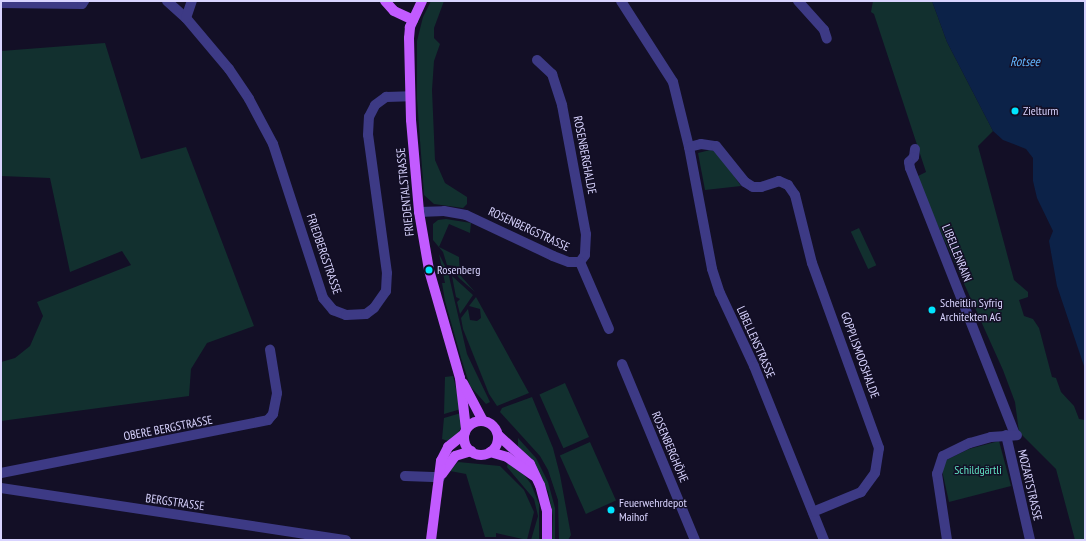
<!DOCTYPE html>
<html>
<head>
<meta charset="utf-8">
<style>
	body { margin:0 }
	#map { position:relative; width:1086px; height:541px; overflow:hidden; background:#130f26; font-family:"PT Sans Narrow",sans-serif }
	div>[style] { position:absolute }
	[style*='--x'] { left:calc(var(--x)*1px); top:calc(var(--y)*1px); width:calc(var(--w)*1px); rotate:calc(var(--a)*1deg) }
	.green>* { inset:0; background:#12302f; transform-origin:0 0 }
	.water>* { inset:0; background:#0c2248 }
	.minor>* { height:10px; margin:-5px; padding:0 5px; transform-origin:5px; border-radius:5px; background:#3d3a85 }
	.major>* { height:10px; margin:-5px; padding:0 5px; transform-origin:5px; border-radius:5px; background:#c25bff }
	.major>.ring { margin:-5px; padding:0; box-sizing:content-box; background:none; border:10px solid #c25bff; border-radius:50% }
	.dots>* { width:11px; height:11px; translate:-50% -50%; box-sizing:border-box; border:2px solid #130f26; border-radius:50% }
	span { translate:-50% -50%; white-space:nowrap; text-align:center; line-height:1.15; -webkit-text-stroke:3px #130f26; paint-order:stroke }
	.poi-label { font-size:12px; color:#d9d4ff }
	.left { translate:0 -50%; text-align:left }
	.street-label { font-size:12px; color:#d9d4ff }
	.park-label { font-size:12px; color:#5fe0c0 }
	.water-label { font-size:13px; color:#62b6ff; font-style:italic }
	.frame { position:absolute; inset:0; border:2px solid #d9d4ff; pointer-events:none }
</style>
</head>
<body>
<div id="map">
	<div class="green">
		<div style="clip-path:polygon(431px 1px,444px 1px,434px 28px,434px 38px,440px 44px,434px 61px,432px 90px,435px 160px,445px 183px,467px 197px,467px 204px,463px 208px,434px 204px,424px 195px,417px 99px,417px 41px,423px 17px)"></div>
		<div style="clip-path:polygon(873px 1px,932px 1px,947px 42px,993px 131px,978px 146px,1014px 280px,1028px 292px,1028px 297px,1019px 300px,1024px 316px,1033px 319px,1039px 328px,1052px 377px,1056px 378px,1061px 392px,1074px 406px,1079px 419px,1085px 420px,1085px 540px,1075px 540px,1056px 469px,1019px 432px,1015px 402px,1003px 370px,916px 177px,926px 172px,874px 14px,871px 12px)"></div>
		<div style="clip-path:polygon(105px 43px,141px 159px,186px 147px,254px 326px,207px 343px,191px 369px,189px 396px,1px 421px,1px 362px,15px 358px,30px 346px,43px 316px,37px 302px,131px 265px,122px 251px,70px 272px,50px 178px,1px 176px,1px 51px)"></div>
		<div style="clip-path:polygon(710px 150px,715px 151px,722px 159px,741px 186px,705px 190px,698px 153px)"></div>
		<div style="clip-path:polygon(446px 219px,471px 223px,470px 233px,449px 224px,439px 247px,459px 257px,460px 275px,475px 292px,459px 278px,455px 272px,456px 266px,447px 265px,443px 252px,433px 240px,433px 224px,438px 220px)"></div>
		<div style="left:859px;top:228px;width:41px;height:9px;rotate:65deg"></div>
		<div style="clip-path:polygon(439px 254px,448px 272px,467px 354px,490px 402px,486px 404px,470px 386px,461px 358px,445px 301px,442px 283px,445px 283px)"></div>
		<div style="clip-path:polygon(452px 276px,473px 295px,460px 314px,457px 302px,460px 299px,456px 297px)"></div>
		<div style="clip-path:polygon(476px 297px,529px 393px,497px 406px,489px 394px,463px 329px,461px 318px,468px 309px,470px 320px,477px 321px,481px 318px,480px 309px,469px 306px)"></div>
		<div style="clip-path:polygon(453px 376px,461px 409px,444px 414px,445px 377px)"></div>
		<div style="left:565px;top:383px;width:59px;height:28px;rotate:66deg"></div>
		<div style="clip-path:polygon(532px 397px,553px 448px,560px 475px,571px 535px,568px 540px,559px 540px,558px 500px,548px 470px,540px 456px,500px 412px,502px 408px)"></div>
		<div style="clip-path:polygon(461px 413px,462px 425px,458px 434px,448px 441px,442px 439px,444px 418px)"></div>
		<div style="clip-path:polygon(518px 438px,536px 458px,548px 482px,555px 508px,555px 540px,552px 540px,553px 516px,548px 491px,518px 447px)"></div>
		<div style="clip-path:polygon(999px 441px,1011px 486px,949px 502px,943px 475px,942px 467px,946px 460px,969px 449px)"></div>
		<div style="left:590px;top:442px;width:64px;height:33px;rotate:66deg"></div>
		<div style="clip-path:polygon(458px 462px,500px 466px,524px 490px,534px 512px,527px 540px,496px 533px,496px 537px,485px 537px,466px 474px,450px 471px)"></div>
		<div style="clip-path:polygon(508px 462px,525px 476px,531px 484px,539px 504px,539px 540px,531px 540px,538px 516px,534px 499px,507px 467px)"></div>
	</div>
	<div class="water">
		<div style="clip-path:polygon(932px 1px,1085px 1px,1085px 369px,1057px 286px,1049px 241px,1053px 231px,1037px 198px,1033px 181px,1033px 158px,1026px 149px,1003px 140px,993px 131px,947px 42px)"></div>
	</div>
	<div class="minor">
		<div style="--x:167;--y:1;--w:25;--a:42"></div>
		<div style="--x:186;--y:18;--w:67;--a:49.9"></div>
		<div style="--x:229;--y:69;--w:36;--a:56"></div>
		<div style="--x:249;--y:99;--w:51;--a:61.9"></div>
		<div style="--x:273;--y:144;--w:162;--a:72"></div>
		<div style="--x:323;--y:298;--w:16;--a:50"></div>
		<div style="--x:333;--y:310;--w:14;--a:21"></div>
		<div style="--x:346;--y:315;--w:20;--a:-3"></div>
		<div style="--x:366;--y:314;--w:10;--a:-37"></div>
		<div style="--x:374;--y:308;--w:21;--a:-55"></div>
		<div style="--x:386;--y:291;--w:18;--a:-87"></div>
		<div style="--x:387;--y:273;--w:139;--a:-97.8"></div>
		<div style="--x:368;--y:135;--w:18;--a:-87"></div>
		<div style="--x:369;--y:117;--w:13;--a:-63"></div>
		<div style="--x:375;--y:105;--w:14;--a:-36"></div>
		<div style="--x:386;--y:97;--w:24;--a:-2"></div>
		<div style="--x:621;--y:1;--w:96;--a:57.3"></div>
		<div style="--x:673;--y:82;--w:67;--a:76.2"></div>
		<div style="--x:689;--y:147;--w:124;--a:79.3"></div>
		<div style="--x:712;--y:269;--w:25;--a:72"></div>
		<div style="--x:720;--y:293;--w:81;--a:65"></div>
		<div style="--x:754;--y:366;--w:188;--a:68.1"></div>
		<div style="--x:798;--y:1;--w:39;--a:48"></div>
		<div style="--x:824;--y:30;--w:9;--a:72"></div>
		<div style="--x:1;--y:3;--w:81;--a:0.7"></div>
		<div style="--x:82;--y:4;--w:4;--a:-56"></div>
		<div style="--x:186;--y:18;--w:18;--a:-71"></div>
		<div style="--x:537;--y:60;--w:21;--a:43"></div>
		<div style="--x:552;--y:74;--w:33;--a:72"></div>
		<div style="--x:562;--y:105;--w:131;--a:79.5"></div>
		<div style="--x:586;--y:234;--w:21;--a:93"></div>
		<div style="--x:585;--y:255;--w:9;--a:126"></div>
		<div style="--x:689;--y:147;--w:12;--a:-14"></div>
		<div style="--x:701;--y:144;--w:15;--a:8"></div>
		<div style="--x:716;--y:146;--w:46;--a:51.1"></div>
		<div style="--x:745;--y:182;--w:9;--a:32"></div>
		<div style="--x:753;--y:187;--w:8;--a:0"></div>
		<div style="--x:761;--y:187;--w:19;--a:-18"></div>
		<div style="--x:779;--y:181;--w:10;--a:24"></div>
		<div style="--x:788;--y:185;--w:12;--a:55"></div>
		<div style="--x:795;--y:195;--w:70;--a:76"></div>
		<div style="--x:812;--y:263;--w:197;--a:70.1"></div>
		<div style="--x:879;--y:448;--w:25;--a:99"></div>
		<div style="--x:875;--y:473;--w:24;--a:126"></div>
		<div style="--x:861;--y:492;--w:52;--a:157.4"></div>
		<div style="--x:915;--y:149;--w:8;--a:97"></div>
		<div style="--x:914;--y:157;--w:7;--a:135"></div>
		<div style="--x:909;--y:162;--w:6;--a:81"></div>
		<div style="--x:910;--y:168;--w:287;--a:68.5"></div>
		<div style="--x:419;--y:212;--w:25;--a:-2"></div>
		<div style="--x:444;--y:211;--w:22;--a:10"></div>
		<div style="--x:466;--y:215;--w:96;--a:25.2"></div>
		<div style="--x:553;--y:256;--w:17;--a:21"></div>
		<div style="--x:569;--y:262;--w:11;--a:0"></div>
		<div style="--x:580;--y:262;--w:73;--a:66.6"></div>
		<div style="--x:622;--y:364;--w:191;--a:67.5"></div>
		<div style="--x:1006;--y:435;--w:108;--a:77.1"></div>
		<div style="--x:1;--y:473;--w:272;--a:-11.2"></div>
		<div style="--x:268;--y:420;--w:8;--a:-50"></div>
		<div style="--x:273;--y:414;--w:21;--a:-79"></div>
		<div style="--x:277;--y:393;--w:44;--a:-99.2"></div>
		<div style="--x:405;--y:476;--w:35;--a:2"></div>
		<div style="--x:1;--y:488;--w:349;--a:8.6"></div>
		<div style="--x:947;--y:540;--w:67;--a:-98.6"></div>
		<div style="--x:937;--y:474;--w:19;--a:-72"></div>
		<div style="--x:943;--y:456;--w:30;--a:-26"></div>
		<div style="--x:970;--y:443;--w:22;--a:-16"></div>
		<div style="--x:991;--y:437;--w:26;--a:-4"></div>
	</div>
	<div class="major">
		<div style="--x:385;--y:1;--w:13;--a:48"></div>
		<div style="--x:394;--y:11;--w:21;--a:25"></div>
		<div style="--x:422;--y:1;--w:29;--a:115"></div>
		<div style="--x:410;--y:27;--w:11;--a:95"></div>
		<div style="--x:409;--y:38;--w:82;--a:88.6"></div>
		<div style="--x:411;--y:120;--w:92;--a:85"></div>
		<div style="--x:419;--y:212;--w:59;--a:80.2"></div>
		<div style="--x:429;--y:270;--w:112;--a:74"></div>
		<div style="--x:460;--y:378;--w:51;--a:83.3"></div>
		<div style="--x:463;--y:383;--w:43;--a:62.2"></div>
		<div class="ring" style="left:464px;top:421px;width:24px;height:24px"></div>
		<div style="--x:498;--y:435;--w:43;--a:42.2"></div>
		<div style="--x:530;--y:464;--w:23;--a:65"></div>
		<div style="--x:540;--y:485;--w:27;--a:75"></div>
		<div style="--x:547;--y:511;--w:29;--a:90"></div>
		<div style="--x:490;--y:452;--w:18;--a:16"></div>
		<div style="--x:507;--y:457;--w:33;--a:35"></div>
		<div style="--x:442;--y:474;--w:22;--a:-54"></div>
		<div style="--x:455;--y:456;--w:17;--a:-17"></div>
		<div style="--x:431;--y:540;--w:80;--a:-82.8"></div>
		<div style="--x:441;--y:461;--w:16;--a:-63"></div>
		<div style="--x:448;--y:447;--w:21;--a:-39"></div>
	</div>
	<div class="dots">
		<div style="left:1015px;top:111px;background:#00e5ff"></div>
		<div style="left:429px;top:270px;background:#00e5ff"></div>
		<div style="left:932px;top:310px;background:#00e5ff"></div>
		<div style="left:611px;top:510px;background:#00e5ff"></div>
	</div>
	<div class="poi-label">
		<span class="left" style="left:1023px;top:111px">Zielturm</span>
		<span class="left" style="left:437px;top:270px">Rosenberg</span>
		<span class="left" style="left:940px;top:310px">Scheitlin Syfrig<br>Architekten AG</span>
		<span class="left" style="left:619px;top:510px">Feuerwehrdepot<br>Maihof</span>
	</div>
	<div class="street-label">
		<span style="left:585px;top:155px;rotate:79deg">ROSENBERGHALDE</span>
		<span style="left:405px;top:192px;rotate:-96deg">FRIEDENTALSTRASSE</span>
		<span style="left:529px;top:229px;rotate:25deg">ROSENBERGSTRASSE</span>
		<span style="left:957px;top:253px;rotate:68deg">LIBELLENRAIN</span>
		<span style="left:324px;top:254px;rotate:71deg">FRIEDBERGSTRASSE</span>
		<span style="left:756px;top:342px;rotate:66deg">LIBELLENSTRASSE</span>
		<span style="left:860px;top:355px;rotate:70deg">GOPPLISMOOSHALDE</span>
		<span style="left:168px;top:428px;rotate:-11deg">OBERE BERGSTRASSE</span>
		<span style="left:670px;top:447px;rotate:67deg">ROSENBERGHÖHE</span>
		<span style="left:1030px;top:485px;rotate:77deg">MOZARTSTRASSE</span>
		<span style="left:175px;top:502px;rotate:8deg">BERGSTRASSE</span>
	</div>
	<div class="park-label">
		<span style="left:978px;top:470px">Schildgärtli</span>
	</div>
	<div class="water-label">
		<span style="left:1025px;top:62px">Rotsee</span>
	</div>
	<div class="frame"></div>
</div>
</body>
</html>
